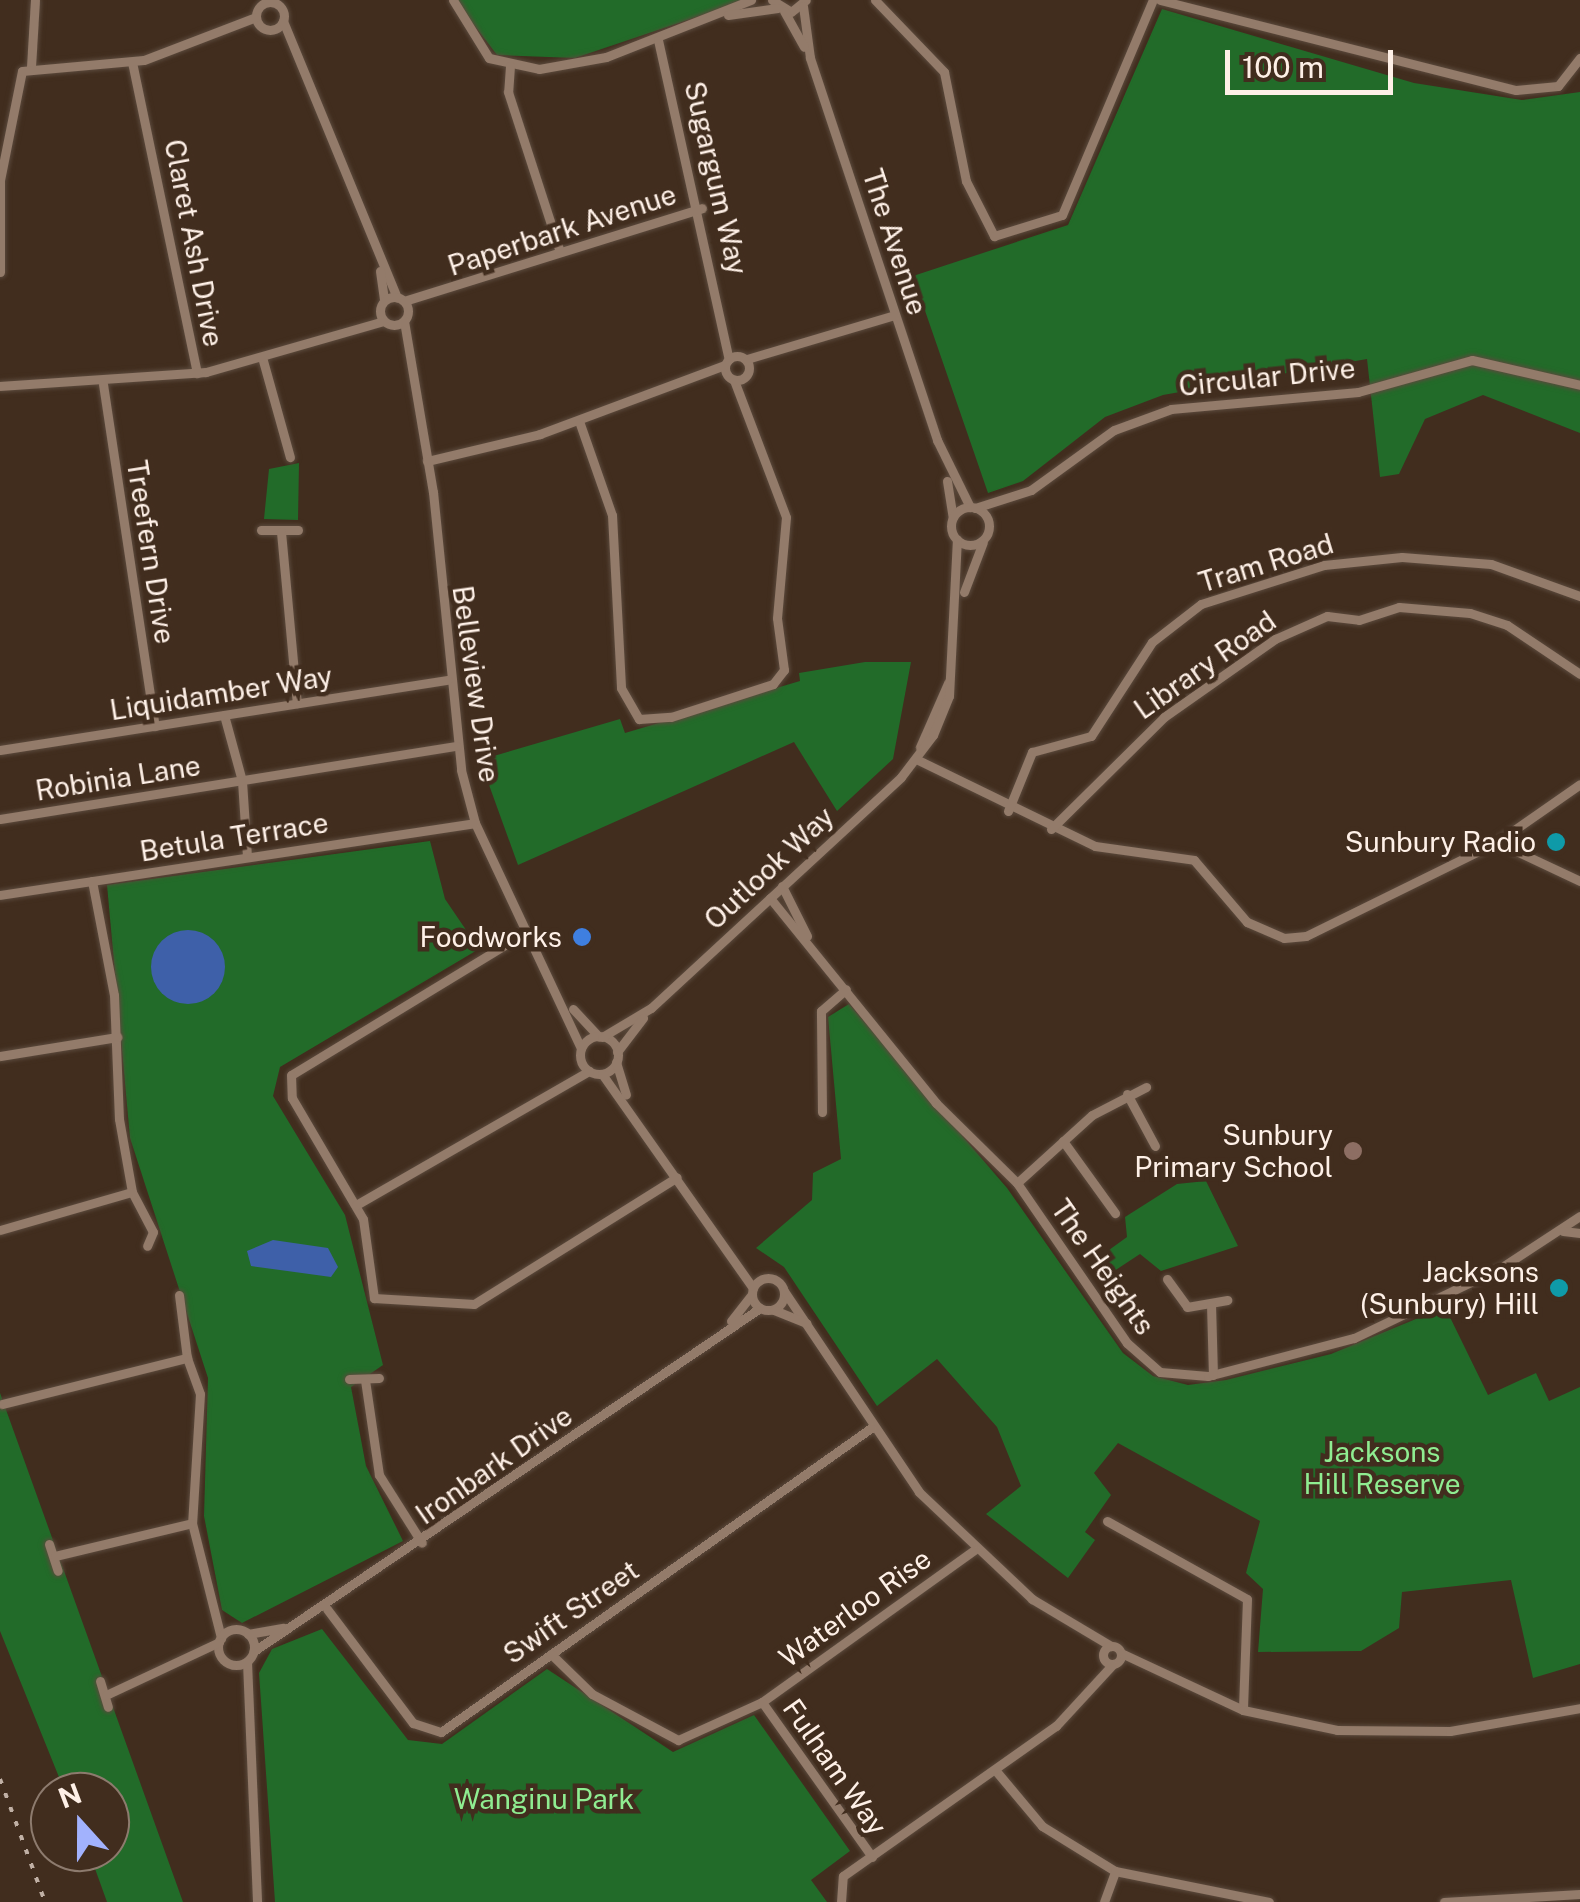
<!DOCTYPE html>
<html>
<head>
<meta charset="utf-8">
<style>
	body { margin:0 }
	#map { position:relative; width:1580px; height:1902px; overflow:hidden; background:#412d1e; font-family:"Public Sans",sans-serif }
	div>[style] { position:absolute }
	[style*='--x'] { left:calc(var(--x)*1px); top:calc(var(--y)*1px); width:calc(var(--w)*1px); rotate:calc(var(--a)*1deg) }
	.green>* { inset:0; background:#226b29 }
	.water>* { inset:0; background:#3e60a9 }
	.round { border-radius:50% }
	.roads { filter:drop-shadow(0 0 2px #5b4a3d) drop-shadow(0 0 2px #5b4a3d) }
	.street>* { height:9px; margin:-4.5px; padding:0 4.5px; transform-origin:4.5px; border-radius:4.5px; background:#937b6a }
	.street>.ring { margin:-4.5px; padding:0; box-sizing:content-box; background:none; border:9px solid #937b6a; border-radius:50% }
	.rail>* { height:4px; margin-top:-2px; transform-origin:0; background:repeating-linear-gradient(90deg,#c0b0a5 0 5px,transparent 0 15px) }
	.dots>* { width:28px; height:28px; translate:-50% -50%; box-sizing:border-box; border:5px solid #412d1e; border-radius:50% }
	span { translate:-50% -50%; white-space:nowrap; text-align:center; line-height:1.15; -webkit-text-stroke:9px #412d1e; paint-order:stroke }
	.street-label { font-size:28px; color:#fef0e7 }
	.poi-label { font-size:28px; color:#fef0e7 }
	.right { translate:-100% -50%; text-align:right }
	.park-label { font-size:28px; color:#8fed91 }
	.north { position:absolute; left:30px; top:1772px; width:100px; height:100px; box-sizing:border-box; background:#412d1e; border:2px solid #8d7b6e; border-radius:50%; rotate:339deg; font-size:28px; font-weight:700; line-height:40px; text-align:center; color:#fef0e7 }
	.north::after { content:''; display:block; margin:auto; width:35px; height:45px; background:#a2b2fd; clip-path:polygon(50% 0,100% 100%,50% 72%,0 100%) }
	.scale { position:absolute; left:1225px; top:50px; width:168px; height:45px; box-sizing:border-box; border:5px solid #fef0e7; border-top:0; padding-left:12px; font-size:30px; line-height:35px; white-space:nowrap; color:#fef0e7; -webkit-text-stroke:8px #412d1e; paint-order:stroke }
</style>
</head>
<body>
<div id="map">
	<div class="green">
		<div style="clip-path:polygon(455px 0,747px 0,575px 58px,497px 55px)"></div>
		<div style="clip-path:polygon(1162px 9px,1414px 83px,1522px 100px,1580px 92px,1580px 433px,1483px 395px,1425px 419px,1399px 474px,1380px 477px,1367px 359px,1163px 395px,1105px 417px,1023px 481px,988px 493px,913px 276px,1068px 225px)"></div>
		<div style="clip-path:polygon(299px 463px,298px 520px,264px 519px,269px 469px)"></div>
		<div style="clip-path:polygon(865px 662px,911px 662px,893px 759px,837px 811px,794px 742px,518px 865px,480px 760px,620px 719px,625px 733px,800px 681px,799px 673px)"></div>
		<div style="clip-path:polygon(430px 841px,445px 899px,479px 949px,280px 1067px,273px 1096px,345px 1215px,383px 1365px,351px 1387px,366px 1466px,403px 1541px,242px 1623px,222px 1610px,204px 1516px,208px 1378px,130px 1138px,107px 885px)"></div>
		<div style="clip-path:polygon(849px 1004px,1007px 1188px,1123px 1353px,1153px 1376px,1188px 1385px,1226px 1380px,1331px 1354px,1445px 1307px,1488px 1395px,1536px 1373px,1549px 1401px,1580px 1387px,1580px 1664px,1533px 1678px,1511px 1580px,1402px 1592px,1399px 1628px,1361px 1651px,1258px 1652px,1263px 1589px,1246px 1573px,1260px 1521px,1118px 1443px,1094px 1473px,1111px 1495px,1085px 1532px,1095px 1540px,1068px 1578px,986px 1514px,1021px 1486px,997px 1427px,937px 1359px,877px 1406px,784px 1267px,756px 1248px,812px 1200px,813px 1173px,841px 1159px,828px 1017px)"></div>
		<div style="clip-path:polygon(1206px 1181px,1238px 1246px,1161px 1271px,1140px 1254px,1102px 1279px,1091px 1263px,1127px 1237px,1125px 1217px,1177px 1184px)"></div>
		<div style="clip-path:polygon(0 1393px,132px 1760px,183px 1902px,107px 1902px,89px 1852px,110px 1852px,110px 1792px,65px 1792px,0 1631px)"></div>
		<div style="clip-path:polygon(322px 1629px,408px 1740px,442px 1744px,547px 1669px,673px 1752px,754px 1715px,850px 1851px,811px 1880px,827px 1902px,275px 1902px,259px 1673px,272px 1649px)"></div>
	</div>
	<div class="water">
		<div class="round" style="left:151px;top:930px;width:74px;height:74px"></div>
		<div style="clip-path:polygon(273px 1240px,328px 1248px,338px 1267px,331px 1277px,251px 1266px,247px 1251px)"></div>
	</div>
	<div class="roads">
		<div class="street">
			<div style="--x:453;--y:0;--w:68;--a:58.2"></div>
			<div style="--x:489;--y:58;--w:51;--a:12.4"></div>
			<div style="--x:539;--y:69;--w:68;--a:-10.2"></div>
			<div style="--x:606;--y:57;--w:156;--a:-21.5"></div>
			<div style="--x:772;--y:0;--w:22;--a:32"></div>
			<div style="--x:791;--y:12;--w:19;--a:-39"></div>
			<div style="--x:875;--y:0;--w:100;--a:46.2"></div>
			<div style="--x:944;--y:72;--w:111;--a:78.6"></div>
			<div style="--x:966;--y:181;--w:62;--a:63"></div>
			<div style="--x:994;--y:236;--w:71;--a:-17.2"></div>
			<div style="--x:1062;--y:215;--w:233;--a:-67.1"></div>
			<div style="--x:1160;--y:0;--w:367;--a:14.2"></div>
			<div style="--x:1516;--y:90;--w:42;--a:-5.4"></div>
			<div style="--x:1558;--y:86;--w:36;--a:-52"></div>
			<div class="ring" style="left:256px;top:2px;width:19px;height:19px"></div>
			<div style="--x:803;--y:6;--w:52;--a:82.3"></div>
			<div style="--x:810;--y:58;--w:403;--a:71.6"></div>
			<div style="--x:937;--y:440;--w:75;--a:63.8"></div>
			<div style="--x:784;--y:11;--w:41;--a:60.9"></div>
			<div style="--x:728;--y:15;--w:50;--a:-8"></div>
			<div style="--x:283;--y:21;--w:299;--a:67.6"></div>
			<div style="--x:658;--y:40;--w:327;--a:77.5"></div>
			<div style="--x:132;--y:62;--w:318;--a:78.2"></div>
			<div style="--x:510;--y:66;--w:26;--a:94"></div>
			<div style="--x:508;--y:92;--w:165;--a:72"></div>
			<div style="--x:31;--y:67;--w:67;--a:-86.6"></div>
			<div style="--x:380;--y:271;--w:29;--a:82"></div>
			<div style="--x:0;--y:272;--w:92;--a:-90"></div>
			<div style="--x:0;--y:180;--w:111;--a:-78.6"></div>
			<div style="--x:22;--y:71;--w:122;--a:-5.2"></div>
			<div style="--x:144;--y:60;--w:120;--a:-21"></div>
			<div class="ring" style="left:380px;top:297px;width:19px;height:19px"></div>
			<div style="--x:404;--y:301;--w:312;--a:-17.3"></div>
			<div style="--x:404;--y:321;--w:173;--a:80.4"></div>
			<div style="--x:433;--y:492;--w:279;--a:84.2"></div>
			<div style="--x:461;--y:770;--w:55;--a:75.2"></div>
			<div style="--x:475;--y:823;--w:249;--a:64.8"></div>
			<div class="ring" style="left:725px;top:356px;width:15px;height:15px"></div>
			<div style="--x:262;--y:357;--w:104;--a:74.4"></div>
			<div style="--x:747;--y:359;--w:154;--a:-16.6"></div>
			<div style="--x:103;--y:384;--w:346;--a:81.4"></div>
			<div style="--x:0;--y:386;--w:206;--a:-3.9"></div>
			<div style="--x:206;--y:372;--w:185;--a:-16"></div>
			<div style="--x:579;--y:421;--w:100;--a:70.7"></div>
			<div style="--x:612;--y:515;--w:173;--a:87"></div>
			<div style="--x:621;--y:688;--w:36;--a:60"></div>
			<div style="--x:639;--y:719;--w:32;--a:-4"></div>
			<div style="--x:671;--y:717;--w:107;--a:-17.9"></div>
			<div style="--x:773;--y:684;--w:18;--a:-52"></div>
			<div style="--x:784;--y:670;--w:52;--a:-97.7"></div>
			<div style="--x:777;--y:618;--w:101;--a:-84.9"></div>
			<div style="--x:786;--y:517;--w:147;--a:-110.8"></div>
			<div style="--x:427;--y:461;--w:116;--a:-13.4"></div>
			<div style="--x:540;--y:434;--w:197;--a:-20.5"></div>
			<div style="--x:947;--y:481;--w:37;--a:81"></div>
			<div class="ring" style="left:951px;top:507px;width:29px;height:29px"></div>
			<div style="--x:975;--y:508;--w:59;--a:-17.8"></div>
			<div style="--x:1031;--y:490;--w:102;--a:-35.9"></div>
			<div style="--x:1114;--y:430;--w:61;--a:-20.2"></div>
			<div style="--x:1171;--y:409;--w:188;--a:-5.2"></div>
			<div style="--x:1358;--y:392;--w:118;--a:-15.7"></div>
			<div style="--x:1472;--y:360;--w:111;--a:13"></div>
			<div style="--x:261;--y:530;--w:37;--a:0"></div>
			<div style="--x:281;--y:532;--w:172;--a:84.7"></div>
			<div style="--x:964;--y:592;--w:53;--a:-69.2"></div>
			<div style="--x:224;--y:715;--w:68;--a:74.7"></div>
			<div style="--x:242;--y:781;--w:76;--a:86.2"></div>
			<div style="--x:920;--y:747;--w:70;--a:-66.4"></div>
			<div style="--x:0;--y:750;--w:453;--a:-8.9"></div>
			<div style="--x:916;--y:759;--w:199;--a:25.9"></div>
			<div style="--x:1095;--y:846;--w:100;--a:8"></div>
			<div style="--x:1194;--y:860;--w:82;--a:49.5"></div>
			<div style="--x:1247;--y:922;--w:40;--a:23.4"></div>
			<div style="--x:1284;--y:938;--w:22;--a:-5"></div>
			<div style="--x:1306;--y:936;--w:213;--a:-26.2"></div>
			<div style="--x:1497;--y:842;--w:101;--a:-34.9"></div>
			<div style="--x:1008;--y:811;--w:64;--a:-67.9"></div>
			<div style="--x:1032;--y:752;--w:61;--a:-15.2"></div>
			<div style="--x:1091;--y:736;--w:112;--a:-57"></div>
			<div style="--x:1152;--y:642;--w:62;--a:-37.8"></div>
			<div style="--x:1201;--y:604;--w:129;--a:-17.6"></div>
			<div style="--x:1324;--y:565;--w:78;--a:-5.9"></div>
			<div style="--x:1402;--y:557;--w:89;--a:4.5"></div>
			<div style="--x:1491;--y:564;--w:95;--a:19.8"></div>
			<div style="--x:0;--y:819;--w:462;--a:-9.1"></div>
			<div style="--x:1051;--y:829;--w:159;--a:-44.7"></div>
			<div style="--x:1164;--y:717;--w:136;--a:-35.1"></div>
			<div style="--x:1275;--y:639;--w:57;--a:-23.9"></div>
			<div style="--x:1327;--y:616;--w:32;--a:7"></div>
			<div style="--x:1359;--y:620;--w:42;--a:-18"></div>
			<div style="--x:1399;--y:607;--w:71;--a:4.8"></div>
			<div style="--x:1470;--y:613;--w:39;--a:18"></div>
			<div style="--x:1507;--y:625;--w:88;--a:33.9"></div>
			<div style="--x:1497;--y:842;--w:92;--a:25.2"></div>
			<div style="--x:92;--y:881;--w:116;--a:79.1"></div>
			<div style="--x:114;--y:995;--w:124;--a:87.7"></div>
			<div style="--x:119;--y:1119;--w:74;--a:79.9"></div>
			<div style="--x:132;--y:1192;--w:45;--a:62.3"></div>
			<div style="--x:153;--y:1232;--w:15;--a:113"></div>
			<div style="--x:782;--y:886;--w:56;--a:63.4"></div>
			<div style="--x:0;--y:895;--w:480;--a:-8.6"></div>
			<div style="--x:770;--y:898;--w:264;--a:51"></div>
			<div style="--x:936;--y:1103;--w:114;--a:44.6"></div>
			<div style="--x:1017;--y:1183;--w:194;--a:55.5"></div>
			<div style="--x:1127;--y:1343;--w:44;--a:41.3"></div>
			<div style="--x:1160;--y:1372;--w:48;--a:4.8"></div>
			<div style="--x:1208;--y:1376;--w:151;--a:-14.6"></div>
			<div style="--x:1354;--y:1338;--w:164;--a:-25.6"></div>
			<div style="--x:1502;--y:1267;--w:93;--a:-33.2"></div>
			<div style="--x:528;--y:931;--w:277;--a:148.7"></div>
			<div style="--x:291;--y:1075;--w:23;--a:88"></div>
			<div style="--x:292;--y:1098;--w:140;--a:59.6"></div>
			<div style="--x:363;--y:1219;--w:80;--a:82.1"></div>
			<div style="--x:374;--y:1298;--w:100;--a:3.4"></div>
			<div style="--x:474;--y:1304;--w:239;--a:-32"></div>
			<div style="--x:573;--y:1009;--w:38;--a:47"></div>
			<div class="ring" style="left:580px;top:1036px;width:29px;height:29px"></div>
			<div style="--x:602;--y:1037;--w:57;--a:-30.6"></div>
			<div style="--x:651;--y:1008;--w:340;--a:-42.7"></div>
			<div style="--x:901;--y:777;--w:53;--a:-52.7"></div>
			<div style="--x:933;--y:735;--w:42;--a:-67.7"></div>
			<div style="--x:949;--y:696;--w:157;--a:-87.1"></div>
			<div style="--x:617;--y:1052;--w:43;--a:-52.6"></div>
			<div style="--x:0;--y:1056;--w:119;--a:-9.2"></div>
			<div style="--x:616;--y:1062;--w:34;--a:73"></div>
			<div style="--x:602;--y:1074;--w:262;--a:54.8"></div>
			<div style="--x:1127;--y:1094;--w:59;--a:61.7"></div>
			<div style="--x:822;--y:1112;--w:101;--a:-90.6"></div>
			<div style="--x:821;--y:1011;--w:33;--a:-41"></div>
			<div style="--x:1063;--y:1141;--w:89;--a:54.2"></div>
			<div style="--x:1017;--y:1183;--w:101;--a:-42.2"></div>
			<div style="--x:1092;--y:1115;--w:61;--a:-27.4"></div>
			<div style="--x:356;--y:1205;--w:269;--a:-29.9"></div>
			<div style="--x:0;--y:1230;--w:137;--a:-16.1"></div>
			<div style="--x:1563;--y:1231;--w:17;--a:7"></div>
			<div class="ring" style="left:752px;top:1278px;width:23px;height:23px"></div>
			<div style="--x:1167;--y:1279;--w:34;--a:54"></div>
			<div style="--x:1187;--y:1307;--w:41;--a:-9.9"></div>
			<div style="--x:784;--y:1291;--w:242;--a:56.1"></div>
			<div style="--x:919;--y:1492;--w:156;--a:43.4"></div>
			<div style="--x:1032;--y:1599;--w:92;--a:30.7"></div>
			<div style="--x:179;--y:1295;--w:64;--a:82.8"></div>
			<div style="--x:1211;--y:1304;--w:71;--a:88.4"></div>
			<div style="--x:774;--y:1310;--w:35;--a:22"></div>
			<div style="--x:731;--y:1321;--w:34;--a:-52"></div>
			<div style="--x:187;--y:1358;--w:38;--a:70"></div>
			<div style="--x:200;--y:1394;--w:129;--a:93.5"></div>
			<div style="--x:192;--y:1523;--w:119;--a:75.8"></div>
			<div style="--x:349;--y:1379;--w:30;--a:-2"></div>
			<div style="--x:365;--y:1380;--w:96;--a:81.6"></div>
			<div style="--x:379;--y:1475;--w:80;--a:57.7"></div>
			<div style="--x:2;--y:1404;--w:191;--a:-14"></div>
			<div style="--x:1107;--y:1521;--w:160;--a:29.1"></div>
			<div style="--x:1247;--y:1599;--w:111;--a:92.1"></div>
			<div style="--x:49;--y:1544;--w:28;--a:72"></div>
			<div style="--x:55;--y:1556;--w:141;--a:-13.5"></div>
			<div style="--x:327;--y:1609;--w:143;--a:53"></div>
			<div style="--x:413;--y:1723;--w:29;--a:18"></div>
			<div style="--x:441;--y:1732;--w:527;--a:-35.26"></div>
			<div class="ring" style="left:218px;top:1629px;width:27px;height:27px"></div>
			<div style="--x:248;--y:1634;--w:36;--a:-10"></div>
			<div class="ring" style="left:1103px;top:1646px;width:9px;height:9px"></div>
			<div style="--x:254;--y:1651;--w:611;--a:-34.13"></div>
			<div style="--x:1121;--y:1653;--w:135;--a:25"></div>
			<div style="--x:1243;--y:1710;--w:96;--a:12"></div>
			<div style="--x:1337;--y:1730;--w:113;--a:0.5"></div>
			<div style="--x:1450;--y:1731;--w:132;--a:-10"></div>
			<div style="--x:551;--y:1654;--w:57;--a:44.3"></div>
			<div style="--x:592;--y:1694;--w:98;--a:28.1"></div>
			<div style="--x:678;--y:1740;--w:92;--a:-24.3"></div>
			<div style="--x:762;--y:1702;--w:261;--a:-35.6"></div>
			<div style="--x:247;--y:1662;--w:240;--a:87.6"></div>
			<div style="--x:100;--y:1681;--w:27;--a:73"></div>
			<div style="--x:106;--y:1695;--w:125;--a:-25.1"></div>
			<div style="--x:762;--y:1702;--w:190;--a:54.6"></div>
			<div style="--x:996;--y:1771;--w:72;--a:50.1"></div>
			<div style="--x:1042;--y:1826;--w:86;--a:31.7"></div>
			<div style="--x:1115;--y:1871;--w:157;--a:11.4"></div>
			<div style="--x:841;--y:1902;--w:26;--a:-86"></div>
			<div style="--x:843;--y:1876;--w:261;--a:-35.2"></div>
			<div style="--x:1056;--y:1726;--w:84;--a:-47.4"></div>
			<div style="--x:1104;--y:1902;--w:33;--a:-70"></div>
			<div style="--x:1444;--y:1902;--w:136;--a:-3.4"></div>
		</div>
	</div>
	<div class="rail">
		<div style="--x:0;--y:1779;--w:131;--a:69.9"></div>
	</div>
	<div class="dots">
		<div style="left:1556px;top:842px;background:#0f9aa8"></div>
		<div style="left:582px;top:937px;background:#3f7fe0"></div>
		<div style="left:1353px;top:1151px;background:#8d6e63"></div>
		<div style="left:1559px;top:1288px;background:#0f9aa8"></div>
	</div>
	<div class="street-label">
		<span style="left:716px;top:178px;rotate:77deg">Sugargum Way</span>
		<span style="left:562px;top:230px;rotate:-18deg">Paperbark Avenue</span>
		<span style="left:895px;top:242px;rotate:72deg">The Avenue</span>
		<span style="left:194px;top:243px;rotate:79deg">Claret Ash Drive</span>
		<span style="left:1267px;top:377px;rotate:-6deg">Circular Drive</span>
		<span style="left:151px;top:552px;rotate:81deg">Treefern Drive</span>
		<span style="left:1266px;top:563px;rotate:-17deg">Tram Road</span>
		<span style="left:1205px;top:665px;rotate:-35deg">Library Road</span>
		<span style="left:476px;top:684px;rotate:82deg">Belleview Drive</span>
		<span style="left:221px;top:693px;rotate:-9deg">Liquidamber Way</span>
		<span style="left:118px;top:778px;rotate:-9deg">Robinia Lane</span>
		<span style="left:234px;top:837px;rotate:-9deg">Betula Terrace</span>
		<span style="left:769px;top:868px;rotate:-43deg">Outlook Way</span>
		<span style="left:1103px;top:1267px;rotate:55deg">The Heights</span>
		<span style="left:494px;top:1465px;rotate:-35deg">Ironbark Drive</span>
		<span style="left:855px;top:1608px;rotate:-36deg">Waterloo Rise</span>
		<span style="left:571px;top:1612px;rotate:-35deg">Swift Street</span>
		<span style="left:835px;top:1767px;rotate:55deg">Fulham Way</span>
	</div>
	<div class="poi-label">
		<span class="right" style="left:1536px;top:842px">Sunbury Radio</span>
		<span class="right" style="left:562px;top:937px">Foodworks</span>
		<span class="right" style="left:1333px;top:1151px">Sunbury<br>Primary School</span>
		<span class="right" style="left:1539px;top:1288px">Jacksons<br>(Sunbury) Hill</span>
	</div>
	<div class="park-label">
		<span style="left:1382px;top:1468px">Jacksons<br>Hill Reserve</span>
		<span style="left:544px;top:1799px">Wanginu Park</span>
	</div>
	<div class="north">N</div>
	<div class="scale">100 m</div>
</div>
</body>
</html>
